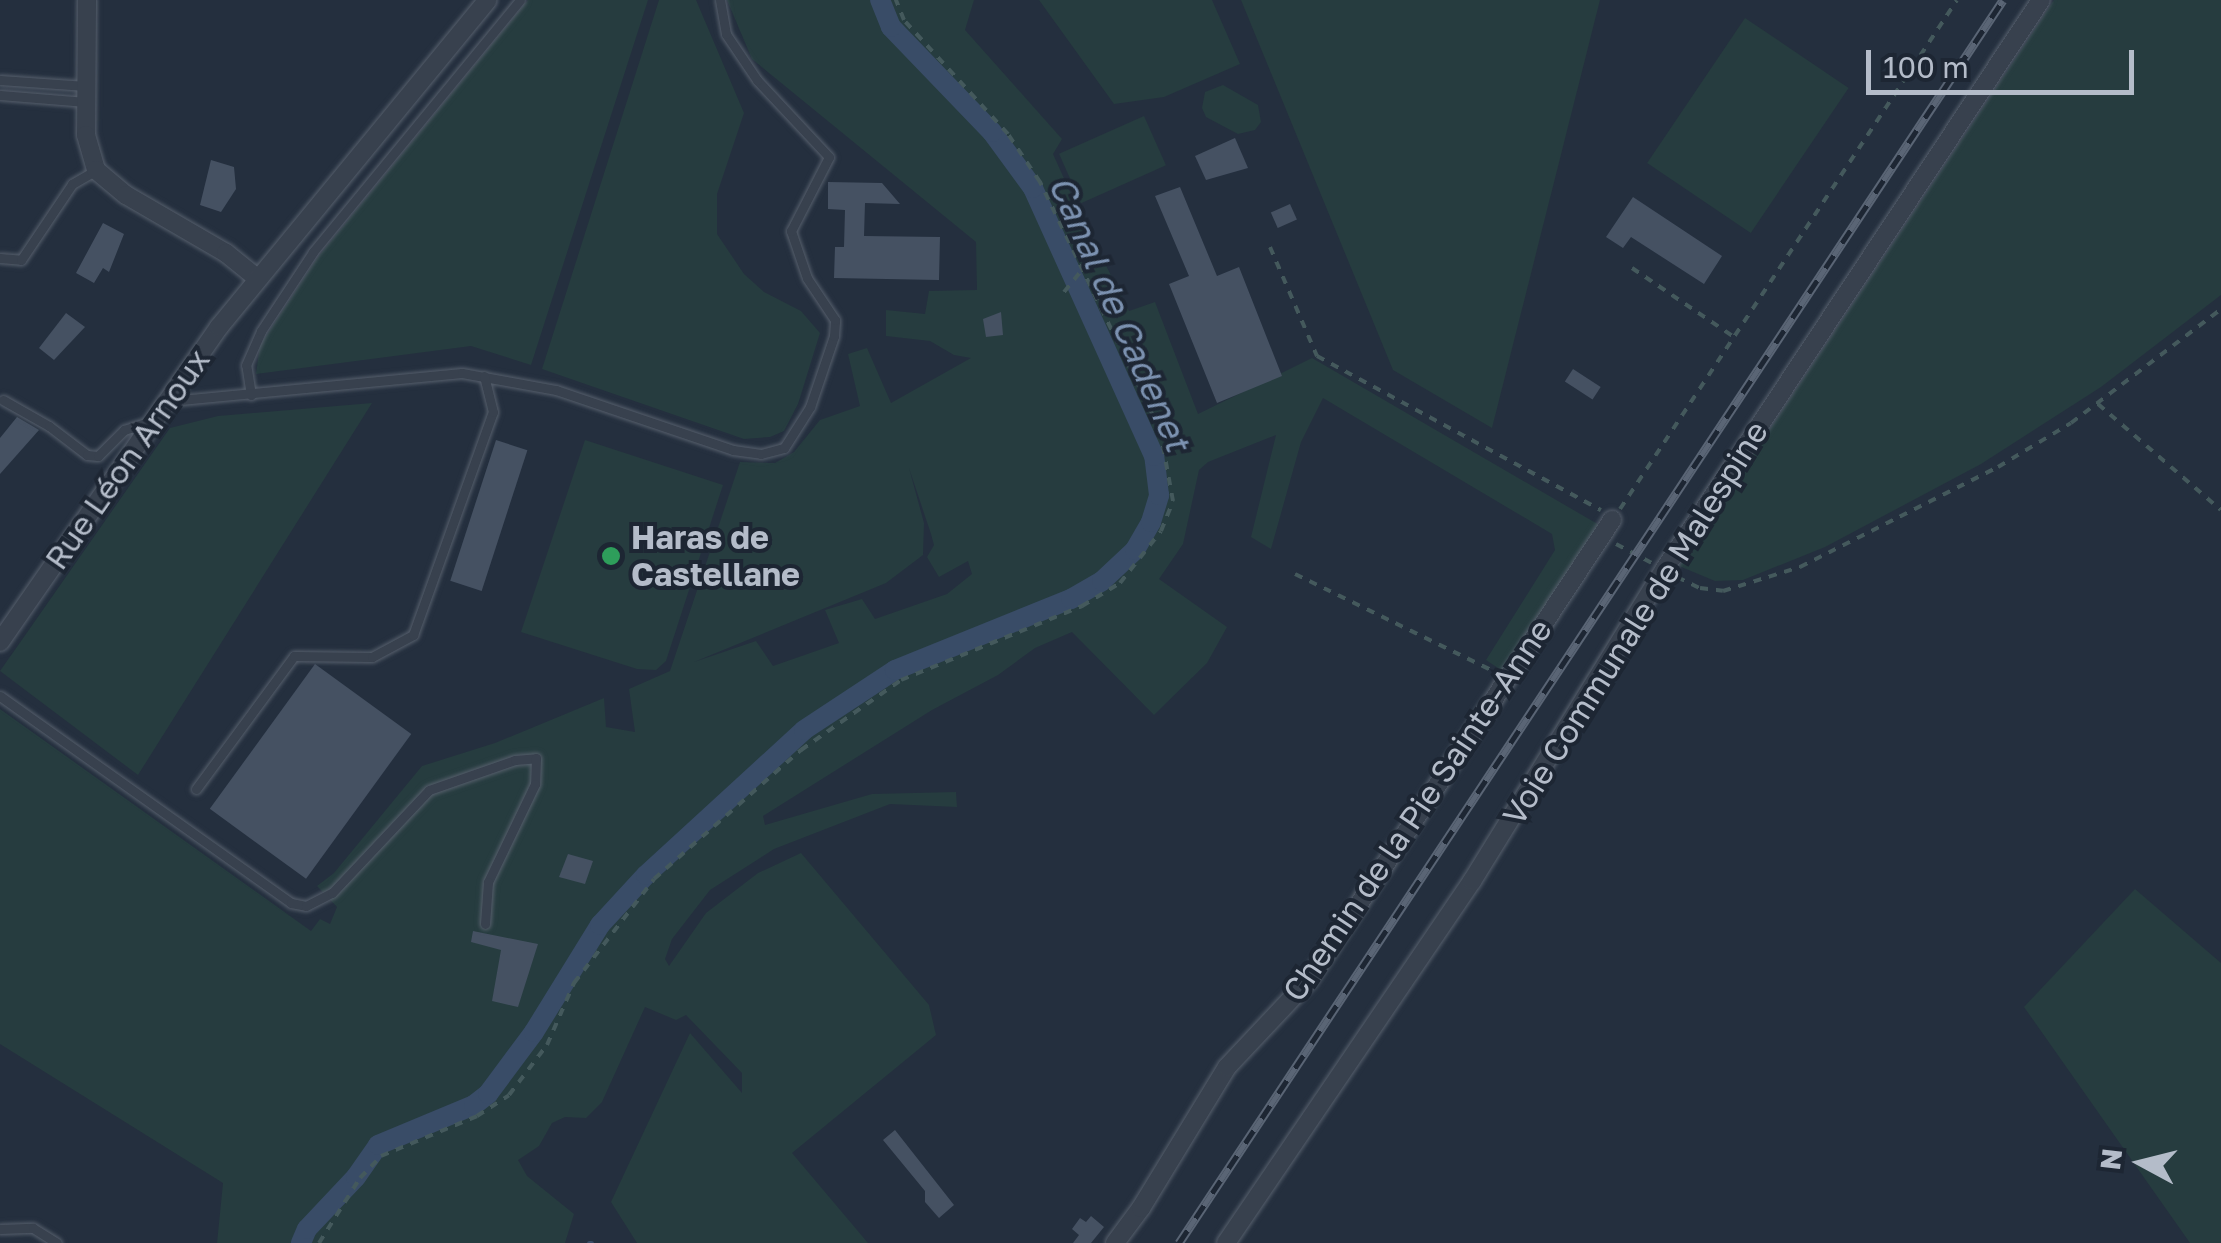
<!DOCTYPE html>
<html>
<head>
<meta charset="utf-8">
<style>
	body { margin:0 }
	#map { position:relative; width:2221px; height:1243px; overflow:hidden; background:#242f3e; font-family:"Golos Text",sans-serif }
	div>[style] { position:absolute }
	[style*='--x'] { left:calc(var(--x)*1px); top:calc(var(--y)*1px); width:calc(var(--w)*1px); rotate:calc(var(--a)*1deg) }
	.green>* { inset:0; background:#263c3f; transform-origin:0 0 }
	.stream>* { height:5px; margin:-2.5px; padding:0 2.5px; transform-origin:2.5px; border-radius:2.5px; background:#394c67 }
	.canal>* { height:20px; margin:-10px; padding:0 10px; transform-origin:10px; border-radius:10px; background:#394c67 }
	.building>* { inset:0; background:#455162; transform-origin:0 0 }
	.path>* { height:4px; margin-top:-2px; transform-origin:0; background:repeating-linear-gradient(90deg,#44595c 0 8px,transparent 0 16px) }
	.roads { filter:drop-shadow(0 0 2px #565f6c) drop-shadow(0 0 2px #565f6c) }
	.lane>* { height:9px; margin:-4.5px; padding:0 4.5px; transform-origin:4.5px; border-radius:4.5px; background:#38414e }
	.street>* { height:18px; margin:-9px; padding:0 9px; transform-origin:9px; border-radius:9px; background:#38414e }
	.rail>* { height:9px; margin-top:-4.5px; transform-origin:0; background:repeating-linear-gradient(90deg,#1d2633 0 15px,#5a6575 0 30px); box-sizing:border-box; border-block:2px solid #5a6575 }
	.path-bridge>* { height:4px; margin-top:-2px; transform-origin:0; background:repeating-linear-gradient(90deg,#44595c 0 8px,transparent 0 16px) }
	.dots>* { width:28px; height:28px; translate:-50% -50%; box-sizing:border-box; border:5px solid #1d2633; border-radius:50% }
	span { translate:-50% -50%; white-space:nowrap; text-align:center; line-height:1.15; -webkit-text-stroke:8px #1d2633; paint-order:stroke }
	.street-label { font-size:32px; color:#b4bcc9 }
	.poi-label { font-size:32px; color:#b4bcc9; font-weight:700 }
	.left { translate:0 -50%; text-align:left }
	.water-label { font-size:35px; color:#7c92b1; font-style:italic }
	.north { position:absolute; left:2091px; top:1113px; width:100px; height:100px; -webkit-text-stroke:8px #1d2633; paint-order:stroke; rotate:277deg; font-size:28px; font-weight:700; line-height:40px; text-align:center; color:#b4bcc9 }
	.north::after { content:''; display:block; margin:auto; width:35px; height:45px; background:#b4bcc9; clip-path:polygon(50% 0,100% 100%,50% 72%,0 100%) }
	.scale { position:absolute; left:1866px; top:50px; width:268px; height:45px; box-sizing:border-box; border:5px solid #b4bcc9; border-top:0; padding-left:12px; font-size:30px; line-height:35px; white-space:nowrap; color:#b4bcc9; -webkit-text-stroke:8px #1d2633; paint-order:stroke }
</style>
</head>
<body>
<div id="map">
	<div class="green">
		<div style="clip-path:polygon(528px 0,648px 0,531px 365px,471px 346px,256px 374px,260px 345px,317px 258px)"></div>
		<div style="clip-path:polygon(659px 0,696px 0,744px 113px,717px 194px,717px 234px,744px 274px,764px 292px,801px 311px,820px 333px,798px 404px,784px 431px,770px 437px,744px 439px,542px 369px)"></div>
		<div style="clip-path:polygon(evenodd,727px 0,974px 0,965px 30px,1062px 139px,1053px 154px,1081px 216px,1129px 311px,1155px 302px,1198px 414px,1312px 358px,1601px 526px,1504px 672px,1486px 660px,1555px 550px,1552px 534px,1323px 398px,1301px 442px,1271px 549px,1251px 537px,1276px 435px,1208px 462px,1199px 470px,1183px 544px,1159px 579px,1227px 627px,1207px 663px,1154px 715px,1072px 632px,1035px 648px,998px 675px,932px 710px,763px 816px,765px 825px,872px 794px,956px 792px,957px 807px,890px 804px,774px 849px,710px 890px,672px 939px,665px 959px,669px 966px,706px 913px,758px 873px,801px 853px,929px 1005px,936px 1035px,792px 1153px,868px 1243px,637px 1243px,611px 1202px,690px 1033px,742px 1093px,742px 1073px,686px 1015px,676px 1020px,645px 1007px,602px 1102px,586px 1118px,565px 1117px,552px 1123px,539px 1146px,518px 1160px,527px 1176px,574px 1214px,565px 1243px,217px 1243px,223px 1183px,0 1044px,0 709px,311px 931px,320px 919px,330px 924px,337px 907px,317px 886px,334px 873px,422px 766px,495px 743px,604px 698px,606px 727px,635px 732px,629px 689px,670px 671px,740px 462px,775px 463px,794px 452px,820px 420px,860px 406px,848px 354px,867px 348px,891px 403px,971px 358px,954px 355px,930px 341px,886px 336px,886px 310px,925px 314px,929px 291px,977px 290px,976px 242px,752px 59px,727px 0,909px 468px,931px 534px,934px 545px,927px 557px,939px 577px,968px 561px,972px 574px,947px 594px,875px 619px,862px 599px,825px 610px,839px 643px,773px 666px,756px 641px,694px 662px,886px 583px,923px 555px,924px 523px,909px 468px)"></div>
		<div style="clip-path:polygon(1039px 0,1212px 0,1240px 64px,1164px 97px,1114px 104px)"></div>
		<div style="clip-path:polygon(1241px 0,1600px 0,1492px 428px,1393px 370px)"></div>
		<div style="clip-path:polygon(2054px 0,2221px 0,2221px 295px,2101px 387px,1981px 464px,1825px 547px,1743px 580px,1715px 581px,1679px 566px)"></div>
		<div style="left:1745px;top:18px;width:125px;height:175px;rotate:34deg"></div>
		<div style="clip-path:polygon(1223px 85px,1258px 105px,1261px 122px,1255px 130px,1238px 134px,1206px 117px,1202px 108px,1205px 92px)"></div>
		<div style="left:1144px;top:116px;width:54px;height:93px;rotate:66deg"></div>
		<div style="clip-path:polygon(372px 403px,138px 775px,0 671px,170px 428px,218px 416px)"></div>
		<div style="clip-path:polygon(585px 440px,723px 485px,666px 661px,656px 670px,637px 669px,521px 632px)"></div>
		<div style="clip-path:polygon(2135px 889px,2221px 963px,2221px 1243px,2190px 1243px,2024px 1007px)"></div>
	</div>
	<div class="stream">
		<div style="--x:589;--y:1243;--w:2;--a:0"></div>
	</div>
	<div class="canal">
		<div style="--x:301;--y:1243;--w:15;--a:-67"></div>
		<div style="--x:307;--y:1229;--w:71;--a:-46.7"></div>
		<div style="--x:356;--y:1177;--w:39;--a:-55"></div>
		<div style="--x:378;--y:1145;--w:104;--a:-22.6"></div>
		<div style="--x:474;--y:1105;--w:18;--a:-38"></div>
		<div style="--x:488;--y:1094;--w:77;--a:-53.4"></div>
		<div style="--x:534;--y:1032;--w:126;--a:-58.3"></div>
		<div style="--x:600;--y:925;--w:68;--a:-47.4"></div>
		<div style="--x:646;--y:875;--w:214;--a:-42.5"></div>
		<div style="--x:804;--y:730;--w:109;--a:-33.4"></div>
		<div style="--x:895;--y:670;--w:190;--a:-22"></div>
		<div style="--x:1071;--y:599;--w:36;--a:-30"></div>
		<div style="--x:1102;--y:581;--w:45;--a:-43.2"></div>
		<div style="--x:1135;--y:550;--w:32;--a:-60"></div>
		<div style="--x:1151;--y:522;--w:28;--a:-73"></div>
		<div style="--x:1159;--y:495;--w:39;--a:-97"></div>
		<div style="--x:1154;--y:456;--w:294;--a:-114.3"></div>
		<div style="--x:1033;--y:188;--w:69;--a:-126.2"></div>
		<div style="--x:992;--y:132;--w:146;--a:-133.9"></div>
		<div style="--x:891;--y:27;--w:29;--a:-112"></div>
	</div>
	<div class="building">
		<div style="clip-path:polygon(1235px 138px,1248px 168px,1206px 180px,1195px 156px)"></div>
		<div style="clip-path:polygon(211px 160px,234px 167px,236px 189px,221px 212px,200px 205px)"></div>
		<div style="clip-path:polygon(828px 182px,882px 183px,900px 204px,865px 203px,864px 236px,940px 237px,939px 280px,834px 278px,835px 247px,844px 247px,845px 210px,828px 209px)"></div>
		<div style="clip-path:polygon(1180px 187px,1217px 276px,1239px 267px,1282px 376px,1217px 403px,1169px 284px,1189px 276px,1155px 196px)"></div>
		<div style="clip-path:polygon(1633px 197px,1722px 256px,1704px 284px,1631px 237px,1623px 248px,1606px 237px)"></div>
		<div style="left:1290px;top:204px;width:17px;height:21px;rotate:66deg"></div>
		<div style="clip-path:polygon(103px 223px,124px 234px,109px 272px,103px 268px,94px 283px,76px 273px)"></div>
		<div style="clip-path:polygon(1001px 312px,1003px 335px,986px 337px,983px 319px)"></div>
		<div style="clip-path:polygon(66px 313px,85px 327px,54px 360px,39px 348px)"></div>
		<div style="left:1573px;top:369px;width:33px;height:15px;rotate:33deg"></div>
		<div style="clip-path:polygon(17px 417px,39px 430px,0 474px,0 438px)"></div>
		<div style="left:496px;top:440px;width:33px;height:148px;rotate:18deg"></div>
		<div style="left:315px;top:664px;width:119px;height:179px;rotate:36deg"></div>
		<div style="clip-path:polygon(568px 854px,593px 861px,585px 884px,559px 877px)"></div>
		<div style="clip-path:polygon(473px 931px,538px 944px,518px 1007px,492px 1001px,501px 950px,471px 942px)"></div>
		<div style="clip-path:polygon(895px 1130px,954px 1205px,939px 1218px,925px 1202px,925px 1191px,883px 1140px)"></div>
		<div style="clip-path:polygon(1091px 1216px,1104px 1227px,1091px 1243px,1073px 1243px,1079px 1235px,1072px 1229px,1080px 1218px,1086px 1222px)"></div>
	</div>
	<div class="path">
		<div style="--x:1270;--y:247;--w:119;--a:66.7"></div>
		<div style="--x:1317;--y:356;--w:323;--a:28.5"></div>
		<div style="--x:1632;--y:268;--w:123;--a:34.1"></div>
		<div style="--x:2098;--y:404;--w:162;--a:40.8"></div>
		<div style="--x:1620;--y:509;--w:610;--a:-56.49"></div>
		<div style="--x:1616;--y:544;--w:40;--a:28"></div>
		<div style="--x:1295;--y:574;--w:218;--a:26.1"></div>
		<div style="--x:1677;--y:577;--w:25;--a:26"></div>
		<div style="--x:1700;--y:588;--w:23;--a:7"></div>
		<div style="--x:1723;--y:591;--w:81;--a:-17.3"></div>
		<div style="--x:1800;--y:567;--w:222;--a:-26.8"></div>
		<div style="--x:1998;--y:467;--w:85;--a:-31.1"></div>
		<div style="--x:2071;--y:423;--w:188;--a:-37.2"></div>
		<div style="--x:319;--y:1243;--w:77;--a:-57.8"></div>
		<div style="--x:360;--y:1178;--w:30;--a:-46"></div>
		<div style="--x:381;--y:1156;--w:104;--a:-22.6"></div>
		<div style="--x:477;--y:1116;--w:38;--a:-33"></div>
		<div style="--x:509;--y:1095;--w:63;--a:-52.8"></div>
		<div style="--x:547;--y:1045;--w:68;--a:-66.5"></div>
		<div style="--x:574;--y:983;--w:131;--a:-52.4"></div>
		<div style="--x:654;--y:879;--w:196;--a:-41.3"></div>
		<div style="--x:801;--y:750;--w:122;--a:-35"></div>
		<div style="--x:901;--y:680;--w:196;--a:-22.2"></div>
		<div style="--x:1082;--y:606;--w:44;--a:-31.2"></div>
		<div style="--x:1120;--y:583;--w:66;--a:-51.7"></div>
		<div style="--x:1161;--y:531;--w:32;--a:-68"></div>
		<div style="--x:1173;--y:501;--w:72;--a:-100.4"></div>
		<div style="--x:1160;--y:430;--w:276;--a:-115.8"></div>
		<div style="--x:1040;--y:182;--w:58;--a:-123.7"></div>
		<div style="--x:1008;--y:134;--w:154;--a:-132.4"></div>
		<div style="--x:904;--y:20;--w:22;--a:-112"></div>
	</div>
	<div class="roads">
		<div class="lane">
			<div style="--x:0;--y:80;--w:86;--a:4"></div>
			<div style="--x:0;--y:95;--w:86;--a:4.7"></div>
			<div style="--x:0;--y:258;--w:21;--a:5"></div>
			<div style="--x:21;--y:260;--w:92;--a:-56.1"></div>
			<div style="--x:72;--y:184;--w:28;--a:-30"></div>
			<div style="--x:251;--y:395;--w:30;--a:-99"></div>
			<div style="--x:246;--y:365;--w:37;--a:-66"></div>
			<div style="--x:261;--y:331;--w:95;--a:-56.6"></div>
			<div style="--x:313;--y:252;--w:326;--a:-50.6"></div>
			<div style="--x:3;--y:400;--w:53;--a:29.5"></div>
			<div style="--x:49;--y:426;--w:48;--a:37.3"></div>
			<div style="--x:87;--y:455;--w:11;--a:5"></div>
			<div style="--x:98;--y:456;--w:37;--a:-45"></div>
			<div style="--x:124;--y:430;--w:28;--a:-18"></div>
			<div style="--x:170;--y:401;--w:293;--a:-5.5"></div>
			<div style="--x:462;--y:373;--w:96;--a:10.3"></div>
			<div style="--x:556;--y:390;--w:187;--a:18.7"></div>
			<div style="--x:733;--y:450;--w:28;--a:8"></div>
			<div style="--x:761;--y:454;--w:24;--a:-15"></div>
			<div style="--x:784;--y:448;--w:49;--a:-57.6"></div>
			<div style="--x:810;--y:407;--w:75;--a:-71.3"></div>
			<div style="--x:834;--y:336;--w:16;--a:-86"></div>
			<div style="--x:835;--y:320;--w:50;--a:-123.7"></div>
			<div style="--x:807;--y:278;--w:50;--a:-108.8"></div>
			<div style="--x:791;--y:231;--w:83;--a:-62.8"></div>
			<div style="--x:829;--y:157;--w:105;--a:-133.1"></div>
			<div style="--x:757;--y:80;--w:55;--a:-124"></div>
			<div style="--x:726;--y:34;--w:35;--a:-100"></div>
			<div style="--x:0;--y:696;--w:357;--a:35.4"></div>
			<div style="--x:291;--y:903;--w:15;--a:11"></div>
			<div style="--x:306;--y:906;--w:29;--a:-27"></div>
			<div style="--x:332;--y:893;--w:141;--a:-46.7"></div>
			<div style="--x:429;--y:790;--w:91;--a:-19.2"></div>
			<div style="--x:515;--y:760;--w:21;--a:-5"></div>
			<div style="--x:536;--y:758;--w:26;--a:92"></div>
			<div style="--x:535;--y:784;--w:109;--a:115.6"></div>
			<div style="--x:488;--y:882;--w:42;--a:94.1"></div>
			<div style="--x:196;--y:789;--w:165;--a:-53.6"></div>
			<div style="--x:294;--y:656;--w:78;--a:0.7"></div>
			<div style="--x:372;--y:657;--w:47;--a:-28.2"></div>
			<div style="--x:413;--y:635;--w:237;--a:-70.3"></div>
			<div style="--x:493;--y:412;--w:37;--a:-104"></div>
			<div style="--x:0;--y:1229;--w:33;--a:-2"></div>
			<div style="--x:33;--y:1228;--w:28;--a:32"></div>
		</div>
		<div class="street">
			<div style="--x:87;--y:0;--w:135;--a:90.4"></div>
			<div style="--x:86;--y:135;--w:36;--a:74"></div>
			<div style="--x:96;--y:170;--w:39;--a:40"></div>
			<div style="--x:126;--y:195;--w:116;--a:30.1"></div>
			<div style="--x:226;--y:253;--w:41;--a:39.1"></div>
			<div style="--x:0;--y:642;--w:384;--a:-55.2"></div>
			<div style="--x:219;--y:327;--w:423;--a:-50.6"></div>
			<div style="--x:1115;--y:1243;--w:44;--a:-53.4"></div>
			<div style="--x:1141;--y:1208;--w:165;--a:-58.6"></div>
			<div style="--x:1227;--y:1067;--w:120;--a:-46.7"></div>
			<div style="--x:1309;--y:980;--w:551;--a:-56.63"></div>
			<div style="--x:1226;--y:1243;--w:438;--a:-55.8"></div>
			<div style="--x:1472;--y:881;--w:365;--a:-58.3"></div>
			<div style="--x:1664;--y:570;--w:683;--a:-56.52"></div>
		</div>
	</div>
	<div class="rail">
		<div style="--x:1179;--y:1243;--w:1491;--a:-56.46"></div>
	</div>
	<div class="path-bridge">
		<div style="--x:1064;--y:292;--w:41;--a:-50.9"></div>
	</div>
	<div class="dots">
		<div style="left:611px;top:556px;background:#2e9e5b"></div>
	</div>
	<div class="street-label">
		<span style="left:127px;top:459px;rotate:-55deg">Rue Léon Arnoux</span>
		<span style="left:1635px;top:623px;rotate:-58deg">Voie Communale de Malespine</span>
		<span style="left:1417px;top:810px;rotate:-56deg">Chemin de la Pie Sainte-Anne</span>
	</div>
	<div class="poi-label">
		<span class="left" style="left:631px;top:556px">Haras de<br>Castellane</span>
	</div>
	<div class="water-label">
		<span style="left:1120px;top:313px;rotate:66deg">Canal de Cadenet</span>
	</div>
	<div class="north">N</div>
	<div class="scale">100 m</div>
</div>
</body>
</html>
